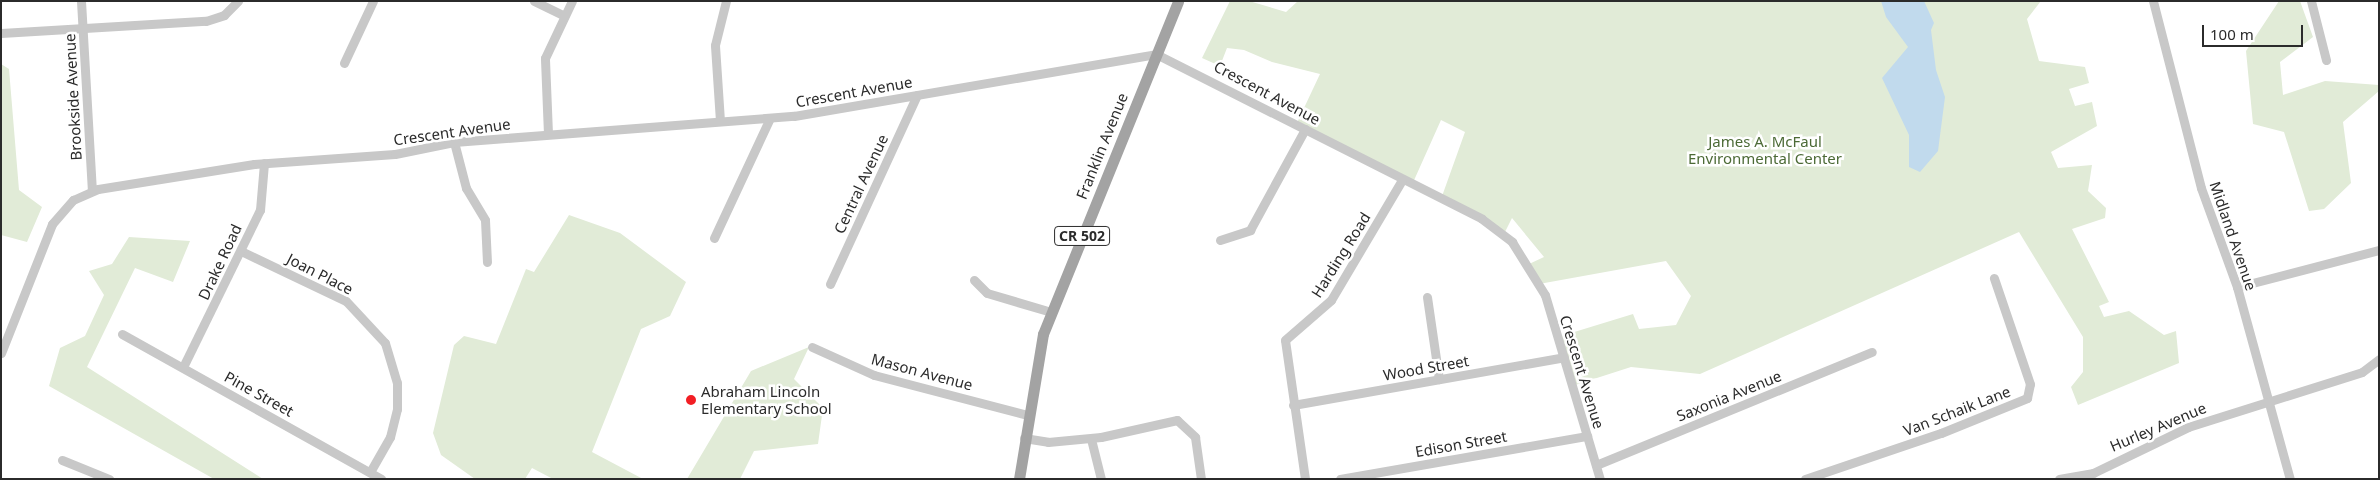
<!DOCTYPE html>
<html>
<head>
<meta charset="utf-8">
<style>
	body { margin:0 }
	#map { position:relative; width:2380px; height:480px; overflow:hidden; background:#fff; font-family:"Noto Sans",sans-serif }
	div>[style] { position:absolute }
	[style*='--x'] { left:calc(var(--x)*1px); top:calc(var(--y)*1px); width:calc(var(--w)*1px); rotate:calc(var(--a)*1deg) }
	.green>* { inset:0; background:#e1ebd7 }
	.water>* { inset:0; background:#c1daed }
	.minor>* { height:9px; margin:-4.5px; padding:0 4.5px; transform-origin:4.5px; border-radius:4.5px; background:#c8c8c8 }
	.major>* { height:11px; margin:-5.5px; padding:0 5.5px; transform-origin:5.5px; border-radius:5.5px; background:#a3a3a3 }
	.dots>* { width:14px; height:14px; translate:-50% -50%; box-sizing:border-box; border:2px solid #fff; border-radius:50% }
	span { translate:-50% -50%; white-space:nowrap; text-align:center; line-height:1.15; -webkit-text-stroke:5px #fff; paint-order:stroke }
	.shield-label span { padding:1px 4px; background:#fff; border:1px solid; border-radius:4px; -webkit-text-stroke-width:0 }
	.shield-label { font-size:14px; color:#2b2b2b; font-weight:700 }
	.street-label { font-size:15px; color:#2b2b2b }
	.park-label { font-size:15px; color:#4c6a36 }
	.poi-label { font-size:15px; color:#2b2b2b }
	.left { translate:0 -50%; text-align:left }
	.frame { position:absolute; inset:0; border:2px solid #2b2b2b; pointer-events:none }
	.scale { position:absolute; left:2202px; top:25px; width:101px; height:22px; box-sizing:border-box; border:2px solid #2b2b2b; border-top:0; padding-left:6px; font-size:15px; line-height:18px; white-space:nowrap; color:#2b2b2b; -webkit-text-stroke:4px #fff; paint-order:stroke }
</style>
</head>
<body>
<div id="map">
	<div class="green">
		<div style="clip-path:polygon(1230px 1px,1249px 1px,1286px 12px,1298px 1px,2041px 1px,2027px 19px,2039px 61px,2085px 67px,2089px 83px,2069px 89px,2075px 106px,2092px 102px,2097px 126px,2051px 152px,2058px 168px,2092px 165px,2088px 191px,2106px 208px,2105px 218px,2072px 229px,2109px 302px,2099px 306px,2104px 317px,2129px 311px,2164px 335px,2176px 331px,2179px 363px,2078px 405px,2071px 387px,2083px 372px,2083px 337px,2019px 232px,1700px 374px,1631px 367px,1572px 386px,1558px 337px,1633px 314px,1639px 329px,1676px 325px,1691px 296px,1666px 261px,1539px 284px,1529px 264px,1544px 257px,1512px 218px,1504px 234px,1441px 199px,1465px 132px,1441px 120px,1411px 187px,1296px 125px,1320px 74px,1272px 62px,1244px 50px,1227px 48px,1220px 66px,1202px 58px)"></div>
		<div style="clip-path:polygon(2279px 1px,2300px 1px,2313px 37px,2280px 62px,2283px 95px,2325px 81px,2379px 85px,2379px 91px,2343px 122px,2351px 183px,2324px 209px,2309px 211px,2284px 132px,2253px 124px,2246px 51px)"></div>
		<div style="clip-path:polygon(1px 64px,9px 69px,19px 190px,42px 207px,27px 242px,1px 235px)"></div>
		<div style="clip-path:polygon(569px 215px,620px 233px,686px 282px,670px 316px,641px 329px,592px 452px,643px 479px,553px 479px,532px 468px,525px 479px,475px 479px,441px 455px,433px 433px,454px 345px,464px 336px,496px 344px,526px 269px,534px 272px)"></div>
		<div style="clip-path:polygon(129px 237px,190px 241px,173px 282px,135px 268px,87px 367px,263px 479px,214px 479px,49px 386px,60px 348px,85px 336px,104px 295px,89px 271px,112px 264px)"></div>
		<div style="clip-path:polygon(809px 347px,794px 379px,823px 408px,818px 444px,754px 451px,740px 479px,687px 479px,751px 371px)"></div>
	</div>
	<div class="water">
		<div style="clip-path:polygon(1881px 1px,1924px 1px,1934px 23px,1931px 30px,1936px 70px,1945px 97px,1938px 151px,1920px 172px,1909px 167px,1909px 135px,1882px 78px,1908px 47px,1886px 17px)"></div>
	</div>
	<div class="minor">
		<div style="--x:81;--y:1;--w:190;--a:86.7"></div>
		<div style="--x:534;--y:1;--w:32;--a:26"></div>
		<div style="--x:2153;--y:1;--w:193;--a:75.6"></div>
		<div style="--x:2201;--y:188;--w:105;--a:70"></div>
		<div style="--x:2237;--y:287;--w:199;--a:74.6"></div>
		<div style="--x:2311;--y:1;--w:61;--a:75.7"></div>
		<div style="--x:1;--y:33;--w:205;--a:-3.4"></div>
		<div style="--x:206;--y:21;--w:19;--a:-18"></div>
		<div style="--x:224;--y:15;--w:20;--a:-45"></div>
		<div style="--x:344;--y:63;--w:68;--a:-64.9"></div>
		<div style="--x:720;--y:121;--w:76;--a:-93.8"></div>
		<div style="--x:715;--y:45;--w:45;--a:-76"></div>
		<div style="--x:548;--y:134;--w:76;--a:-92.3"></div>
		<div style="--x:545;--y:58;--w:63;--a:-64.7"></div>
		<div style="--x:454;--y:142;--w:48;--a:75.4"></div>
		<div style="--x:466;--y:188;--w:37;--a:59"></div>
		<div style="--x:485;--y:220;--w:42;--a:87.3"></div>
		<div style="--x:714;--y:238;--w:132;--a:-65"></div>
		<div style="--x:1220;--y:240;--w:32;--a:-18"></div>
		<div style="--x:1250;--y:230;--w:115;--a:-61.4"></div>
		<div style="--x:241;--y:251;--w:116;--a:25.5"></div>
		<div style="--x:346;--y:301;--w:57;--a:47.1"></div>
		<div style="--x:385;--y:343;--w:42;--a:73.3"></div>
		<div style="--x:397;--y:383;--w:26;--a:90"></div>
		<div style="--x:397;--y:409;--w:29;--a:104"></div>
		<div style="--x:390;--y:437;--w:40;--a:119.7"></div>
		<div style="--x:974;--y:280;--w:18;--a:45"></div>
		<div style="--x:987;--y:293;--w:67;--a:16.5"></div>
		<div style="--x:830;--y:284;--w:208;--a:-65.3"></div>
		<div style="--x:2237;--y:287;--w:147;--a:-14.6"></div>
		<div style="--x:1427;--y:297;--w:83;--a:81.7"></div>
		<div style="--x:122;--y:334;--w:297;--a:29.2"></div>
		<div style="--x:812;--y:347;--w:68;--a:24.3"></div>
		<div style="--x:874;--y:375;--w:159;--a:14.6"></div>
		<div style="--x:1;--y:353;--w:139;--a:-68.4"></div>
		<div style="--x:52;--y:224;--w:32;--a:-49"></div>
		<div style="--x:73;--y:200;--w:27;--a:-24"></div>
		<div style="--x:98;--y:189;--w:158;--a:-9.1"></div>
		<div style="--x:254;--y:164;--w:141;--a:-4.1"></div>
		<div style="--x:395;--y:154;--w:60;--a:-11.5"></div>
		<div style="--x:454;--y:142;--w:341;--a:-4.4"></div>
		<div style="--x:794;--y:116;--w:367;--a:-9.7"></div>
		<div style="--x:1156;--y:54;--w:365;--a:26.8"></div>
		<div style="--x:1482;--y:219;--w:38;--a:37"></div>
		<div style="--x:1512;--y:242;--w:62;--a:58.1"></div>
		<div style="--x:1545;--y:295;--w:192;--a:73.4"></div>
		<div style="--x:183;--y:367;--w:175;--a:-63.9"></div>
		<div style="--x:260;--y:210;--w:47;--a:-85.1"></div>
		<div style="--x:1293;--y:405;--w:275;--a:-10"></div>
		<div style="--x:1024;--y:438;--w:24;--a:9"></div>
		<div style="--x:1048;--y:442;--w:53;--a:-5.4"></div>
		<div style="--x:1101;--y:437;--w:78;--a:-12.6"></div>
		<div style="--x:1177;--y:420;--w:25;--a:43"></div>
		<div style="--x:1195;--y:437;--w:42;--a:81.9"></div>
		<div style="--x:1091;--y:439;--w:41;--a:76"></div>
		<div style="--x:62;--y:460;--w:51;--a:22"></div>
		<div style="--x:1596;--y:465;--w:298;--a:-22.3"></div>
		<div style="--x:1305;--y:479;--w:140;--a:-98.2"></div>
		<div style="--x:1285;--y:340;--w:61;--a:-41"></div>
		<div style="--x:1331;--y:300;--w:139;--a:-59.4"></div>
		<div style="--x:1340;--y:479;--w:251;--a:-9.9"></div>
		<div style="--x:1805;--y:479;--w:144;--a:-18.7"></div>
		<div style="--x:1941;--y:433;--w:93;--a:-22.1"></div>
		<div style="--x:2027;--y:398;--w:14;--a:-78"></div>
		<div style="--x:2030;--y:384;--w:112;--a:-108.8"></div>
		<div style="--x:2059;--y:479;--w:35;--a:-10"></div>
		<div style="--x:2093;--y:473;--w:106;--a:-25.8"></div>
		<div style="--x:2188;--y:427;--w:182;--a:-17.5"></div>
		<div style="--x:2362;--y:372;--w:21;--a:-37"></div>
	</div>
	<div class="major">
		<div style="--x:1019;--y:479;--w:147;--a:-80.6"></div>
		<div style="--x:1043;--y:334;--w:359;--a:-67.9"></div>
	</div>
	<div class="dots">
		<div style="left:691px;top:400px;background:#f21e24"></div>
	</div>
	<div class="shield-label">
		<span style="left:1082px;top:236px">CR 502</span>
	</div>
	<div class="street-label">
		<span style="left:854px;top:92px;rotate:-10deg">Crescent Avenue</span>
		<span style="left:1267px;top:93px;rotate:28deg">Crescent Avenue</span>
		<span style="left:73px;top:97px;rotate:-93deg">Brookside Avenue</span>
		<span style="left:452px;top:132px;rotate:-8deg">Crescent Avenue</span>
		<span style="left:1102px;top:146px;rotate:-68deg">Franklin Avenue</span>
		<span style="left:861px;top:184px;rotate:-65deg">Central Avenue</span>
		<span style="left:2233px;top:236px;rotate:71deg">Midland Avenue</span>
		<span style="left:1341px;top:255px;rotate:-58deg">Harding Road</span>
		<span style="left:220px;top:262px;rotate:-65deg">Drake Road</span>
		<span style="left:320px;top:274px;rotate:27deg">Joan Place</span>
		<span style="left:1426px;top:368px;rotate:-10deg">Wood Street</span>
		<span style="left:922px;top:372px;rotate:15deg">Mason Avenue</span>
		<span style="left:1582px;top:372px;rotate:73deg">Crescent Avenue</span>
		<span style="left:259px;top:394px;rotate:29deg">Pine Street</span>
		<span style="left:1729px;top:396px;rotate:-22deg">Saxonia Avenue</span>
		<span style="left:1957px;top:411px;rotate:-21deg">Van Schaik Lane</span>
		<span style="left:2158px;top:427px;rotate:-23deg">Hurley Avenue</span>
		<span style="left:1461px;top:444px;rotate:-10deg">Edison Street</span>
	</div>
	<div class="park-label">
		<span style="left:1765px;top:150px">James A. McFaul<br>Environmental Center</span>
	</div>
	<div class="poi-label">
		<span class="left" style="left:701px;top:400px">Abraham Lincoln<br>Elementary School</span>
	</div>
	<div class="frame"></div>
	<div class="scale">100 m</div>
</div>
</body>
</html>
